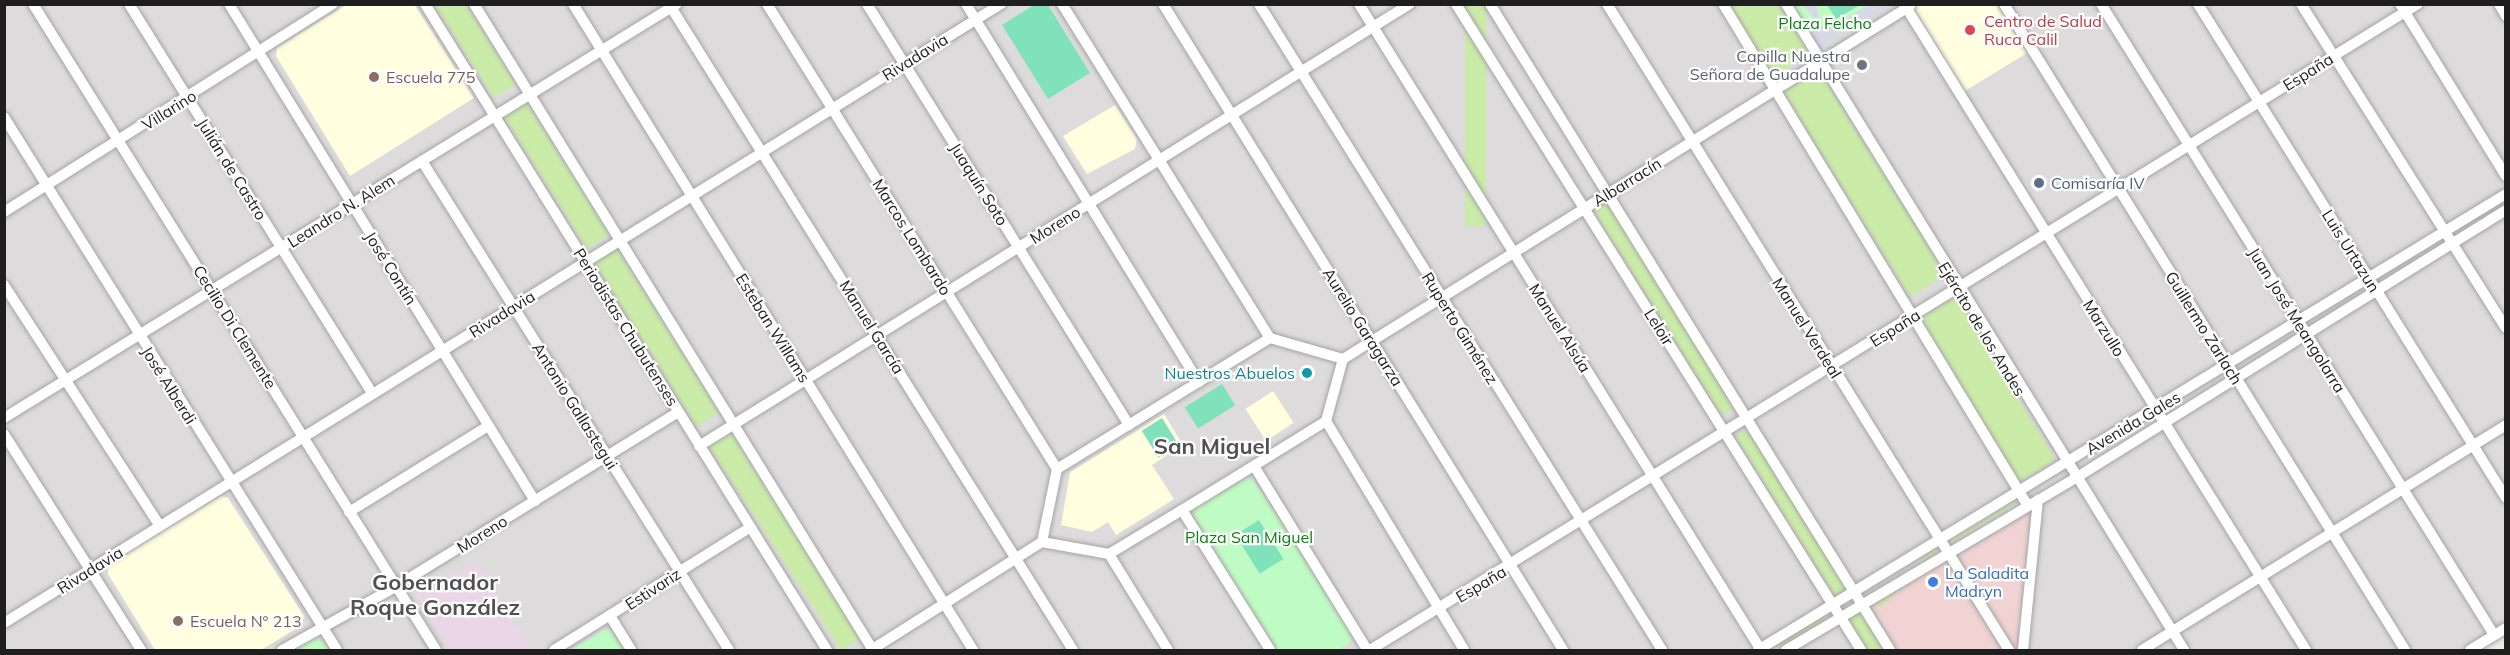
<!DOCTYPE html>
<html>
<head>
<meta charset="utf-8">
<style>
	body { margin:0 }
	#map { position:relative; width:2510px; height:655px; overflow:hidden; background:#f0ece4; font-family:Mulish,sans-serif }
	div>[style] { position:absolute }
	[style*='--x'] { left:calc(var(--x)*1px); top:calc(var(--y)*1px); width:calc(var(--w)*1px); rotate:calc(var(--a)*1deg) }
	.residential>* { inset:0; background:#dddbdb }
	.commercial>* { inset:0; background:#f1d3d3 }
	.industrial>* { inset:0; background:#e9d6e6 }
	.education>* { inset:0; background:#fffede; transform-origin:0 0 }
	.grass>* { inset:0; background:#cbeca8; transform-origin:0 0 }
	.park>* { inset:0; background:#bffcc3 }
	.pitch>* { inset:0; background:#7fe2ba; transform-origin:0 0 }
	.plaza>* { inset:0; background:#d8d9e6 }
	.roads { filter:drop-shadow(0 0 2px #a5a5a5) drop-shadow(0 0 2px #a5a5a5) }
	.minor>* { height:10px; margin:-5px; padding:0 5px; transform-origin:5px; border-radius:5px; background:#fff }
	.dots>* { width:16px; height:16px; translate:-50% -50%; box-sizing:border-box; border:3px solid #fff; border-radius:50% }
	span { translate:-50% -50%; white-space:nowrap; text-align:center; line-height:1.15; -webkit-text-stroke:4.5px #fff; paint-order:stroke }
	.health-label { font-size:16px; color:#be3a42 }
	.left { translate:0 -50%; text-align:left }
	.park-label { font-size:16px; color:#07820e }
	.worship-label { font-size:16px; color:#5b616d }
	.right { translate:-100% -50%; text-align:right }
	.street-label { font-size:16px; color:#1e1e1e }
	.education-label { font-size:16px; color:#785e54 }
	.service-label { font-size:16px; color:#4e5e75 }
	.culture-label { font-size:16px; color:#0d838f }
	.shop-label { font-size:16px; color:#366cbe }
	.district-label { font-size:22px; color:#515151; font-weight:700 }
	.frame { position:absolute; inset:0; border:6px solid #1e1e1e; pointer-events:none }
</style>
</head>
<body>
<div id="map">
	<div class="residential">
		<div style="clip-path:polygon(4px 5px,2505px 5px,2505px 628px,2470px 650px,5px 650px)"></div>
	</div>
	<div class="commercial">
		<div style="clip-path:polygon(2040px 505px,2023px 650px,2012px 650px,1956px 558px)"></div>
		<div style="clip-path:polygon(1945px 559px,2002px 650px,1897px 650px,1868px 605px)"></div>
	</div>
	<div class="industrial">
		<div style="clip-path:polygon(477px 563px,530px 647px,524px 650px,450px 650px,413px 592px)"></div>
	</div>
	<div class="education">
		<div style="clip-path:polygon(1917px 4px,1997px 5px,2027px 53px,1965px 91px,1913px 7px)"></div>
		<div style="clip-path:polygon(346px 5px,415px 5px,474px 98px,350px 176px,276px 56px,277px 48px)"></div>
		<div style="clip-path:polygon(1115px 105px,1137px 139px,1135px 149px,1087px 174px,1063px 136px)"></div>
		<div style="left:1273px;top:391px;width:38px;height:33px;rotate:57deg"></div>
		<div style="clip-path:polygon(1164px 414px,1183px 445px,1152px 465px,1174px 499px,1116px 535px,1108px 522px,1092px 532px,1061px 525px,1070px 472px)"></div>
		<div style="clip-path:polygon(221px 496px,228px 498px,304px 616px,302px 625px,261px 650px,155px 650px,108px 574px,108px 565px)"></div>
	</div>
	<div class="grass">
		<div style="clip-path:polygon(435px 5px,466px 5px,516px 85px,494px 98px)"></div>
		<div style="left:1465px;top:5px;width:21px;height:221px"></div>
		<div style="clip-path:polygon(1731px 5px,1779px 5px,1810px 54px,1774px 76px)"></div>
		<div style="left:1818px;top:69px;width:242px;height:42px;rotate:58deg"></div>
		<div style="left:523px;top:97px;width:162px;height:26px;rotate:58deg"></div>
		<div style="left:1607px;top:199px;width:244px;height:17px;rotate:58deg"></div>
		<div style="left:616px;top:248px;width:194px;height:26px;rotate:58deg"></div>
		<div style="left:1957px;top:296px;width:191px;height:42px;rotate:59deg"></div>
		<div style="left:1750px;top:427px;width:187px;height:17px;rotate:58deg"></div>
		<div style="clip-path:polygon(732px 434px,860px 639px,841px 650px,710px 447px)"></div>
		<div style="clip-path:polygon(2016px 497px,2019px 501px,1955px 540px,1953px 537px)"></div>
		<div style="left:1935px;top:548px;width:4px;height:81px;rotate:45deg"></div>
		<div style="clip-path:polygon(1861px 610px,1886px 650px,1866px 650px,1846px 619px)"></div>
		<div style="clip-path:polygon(1828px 612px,1831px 616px,1775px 650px,1773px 647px)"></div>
	</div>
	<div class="park">
		<div style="clip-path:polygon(1791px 5px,1891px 5px,1819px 49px)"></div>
		<div style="clip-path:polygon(1251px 476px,1352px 634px,1350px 643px,1338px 650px,1276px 650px,1194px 518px,1196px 507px)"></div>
		<div style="clip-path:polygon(609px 629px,625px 650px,570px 650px,602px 631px)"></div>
		<div style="clip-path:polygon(320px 637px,329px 650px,294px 650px,314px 638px)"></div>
	</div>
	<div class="pitch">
		<div style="clip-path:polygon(1034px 5px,1048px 5px,1090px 73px,1048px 99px,1002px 25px)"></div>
		<div style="clip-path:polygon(1860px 5px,1836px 19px,1827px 5px,1860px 4px)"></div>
		<div style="left:1222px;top:384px;width:25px;height:44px;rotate:58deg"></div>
		<div style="left:1162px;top:418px;width:32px;height:24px;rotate:58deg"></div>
		<div style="left:1259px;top:520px;width:46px;height:28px;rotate:58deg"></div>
	</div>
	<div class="plaza">
		<div style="clip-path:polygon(1802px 5px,1816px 5px,1820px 19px,1817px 20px)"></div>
		<div style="clip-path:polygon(1868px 5px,1891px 5px,1819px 49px,1811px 36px,1815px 26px,1833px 26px)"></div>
	</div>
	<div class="roads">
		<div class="minor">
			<div style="--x:33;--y:4;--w:761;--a:58.04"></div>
			<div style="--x:129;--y:4;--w:460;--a:58"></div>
			<div style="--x:229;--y:4;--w:584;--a:58.38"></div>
			<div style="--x:425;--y:4;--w:761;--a:58.11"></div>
			<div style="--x:474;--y:4;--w:759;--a:58.3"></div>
			<div style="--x:573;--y:4;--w:760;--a:58.23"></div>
			<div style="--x:669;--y:4;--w:762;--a:57.98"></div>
			<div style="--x:767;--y:4;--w:548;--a:58.05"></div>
			<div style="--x:867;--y:4;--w:496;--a:58.1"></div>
			<div style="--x:966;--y:4;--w:444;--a:58.4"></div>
			<div style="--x:1062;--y:4;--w:393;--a:58.1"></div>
			<div style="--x:1163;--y:4;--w:760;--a:58.23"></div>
			<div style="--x:1259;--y:4;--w:761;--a:58.04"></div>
			<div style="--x:1359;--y:4;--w:761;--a:58.11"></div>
			<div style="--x:1456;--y:4;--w:762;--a:57.91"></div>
			<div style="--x:1490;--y:4;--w:760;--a:58.23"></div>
			<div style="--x:1607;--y:4;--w:761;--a:58.11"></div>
			<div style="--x:1723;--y:4;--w:587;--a:58.72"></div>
			<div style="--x:1786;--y:4;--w:759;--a:58.36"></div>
			<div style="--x:1904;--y:4;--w:761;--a:58.11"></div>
			<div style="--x:2004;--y:4;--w:760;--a:58.17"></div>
			<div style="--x:2101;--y:4;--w:743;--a:58.08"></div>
			<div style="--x:2198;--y:4;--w:582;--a:58.06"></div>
			<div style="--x:2301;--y:4;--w:383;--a:57.7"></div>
			<div style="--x:2400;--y:4;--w:202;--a:58.4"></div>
			<div style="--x:2499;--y:4;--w:14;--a:60"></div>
			<div style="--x:4;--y:117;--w:628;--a:58"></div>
			<div style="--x:422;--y:161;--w:577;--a:57.88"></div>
			<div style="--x:4;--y:212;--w:389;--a:-32.3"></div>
			<div style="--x:4;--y:285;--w:287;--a:57.1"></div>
			<div style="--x:1343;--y:359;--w:668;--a:-31.91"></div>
			<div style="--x:4;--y:418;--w:790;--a:-31.6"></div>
			<div style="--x:1326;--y:421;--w:267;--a:58.9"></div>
			<div style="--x:4;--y:434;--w:256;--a:57.6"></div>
			<div style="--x:699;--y:446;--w:837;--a:-31.87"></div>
			<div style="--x:1254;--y:466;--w:216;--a:58.4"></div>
			<div style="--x:1182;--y:510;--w:165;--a:57.8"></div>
			<div style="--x:349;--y:512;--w:163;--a:-31.7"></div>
			<div style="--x:1042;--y:542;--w:75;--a:-78.4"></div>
			<div style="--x:1057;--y:469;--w:250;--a:-31.6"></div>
			<div style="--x:1270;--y:338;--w:76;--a:16"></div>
			<div style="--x:1042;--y:542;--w:68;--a:10.2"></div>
			<div style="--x:1109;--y:554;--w:85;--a:-31.1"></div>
			<div style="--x:1182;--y:510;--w:169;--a:-31.7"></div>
			<div style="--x:1326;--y:421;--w:64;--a:-74.7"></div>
			<div style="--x:1109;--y:554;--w:113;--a:58.4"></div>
			<div style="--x:610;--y:616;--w:40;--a:58"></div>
			<div style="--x:4;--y:623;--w:1174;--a:-31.83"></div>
			<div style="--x:282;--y:650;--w:129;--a:-29.1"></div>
			<div style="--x:395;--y:587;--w:333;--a:-31.7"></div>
			<div style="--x:554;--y:650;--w:232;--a:-32"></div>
			<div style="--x:871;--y:650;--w:202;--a:-32.3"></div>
			<div style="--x:1370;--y:650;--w:1231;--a:-31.65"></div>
			<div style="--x:1758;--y:650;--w:876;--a:-31.37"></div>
			<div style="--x:1786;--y:650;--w:335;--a:-30.7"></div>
			<div style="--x:2074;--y:479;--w:509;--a:-31.91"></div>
			<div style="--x:2023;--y:650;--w:151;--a:-84.3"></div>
			<div style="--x:2142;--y:650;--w:428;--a:-31.7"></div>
			<div style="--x:2470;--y:650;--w:42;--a:-31.4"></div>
		</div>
	</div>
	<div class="dots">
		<div style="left:1970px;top:30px;background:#e0444e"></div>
		<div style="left:1862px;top:65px;background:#6b7280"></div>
		<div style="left:374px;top:77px;background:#8d6e63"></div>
		<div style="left:2039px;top:183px;background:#5c6f8a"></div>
		<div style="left:1307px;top:373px;background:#0f9aa8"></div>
		<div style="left:1933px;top:582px;background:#3f7fe0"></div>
		<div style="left:178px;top:621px;background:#8d6e63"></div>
	</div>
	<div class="health-label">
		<span class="left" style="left:1984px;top:30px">Centro de Salud<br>Ruca Calil</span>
	</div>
	<div class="park-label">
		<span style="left:1825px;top:23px">Plaza Felcho</span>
		<span style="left:1249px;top:537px">Plaza San Miguel</span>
	</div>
	<div class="worship-label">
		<span class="right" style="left:1850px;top:65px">Capilla Nuestra<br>Señora de Guadalupe</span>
	</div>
	<div class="street-label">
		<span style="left:915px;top:57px;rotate:-32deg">Rivadavia</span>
		<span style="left:2308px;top:72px;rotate:-32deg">España</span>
		<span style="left:169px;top:110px;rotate:-32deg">Villarino</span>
		<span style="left:232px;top:169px;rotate:58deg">Julián de Castro</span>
		<span style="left:1627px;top:182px;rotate:-32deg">Albarracín</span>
		<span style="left:979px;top:184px;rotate:58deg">Juaquín Soto</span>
		<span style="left:341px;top:211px;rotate:-32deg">Leandro N. Alem</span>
		<span style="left:1055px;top:225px;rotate:-32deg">Moreno</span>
		<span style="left:912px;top:237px;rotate:58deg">Marcos Lombardo</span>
		<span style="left:2351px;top:251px;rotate:58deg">Luis Urtazun</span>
		<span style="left:391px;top:268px;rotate:58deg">José Contín</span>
		<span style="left:502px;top:314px;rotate:-32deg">Rivadavia</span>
		<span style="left:2297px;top:320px;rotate:58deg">Juan José Meangolarra</span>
		<span style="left:235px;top:327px;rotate:58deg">Cecilio Di Clemente</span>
		<span style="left:626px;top:327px;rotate:58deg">Periodistas Chubutenses</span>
		<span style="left:872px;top:327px;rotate:58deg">Manuel García</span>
		<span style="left:1363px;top:327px;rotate:58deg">Aurelio Garagarza</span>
		<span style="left:1659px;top:327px;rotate:58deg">Leloir</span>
		<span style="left:773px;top:328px;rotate:58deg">Esteban Willams</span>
		<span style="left:1460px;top:328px;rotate:58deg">Ruperto Giménez</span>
		<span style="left:1560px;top:328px;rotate:58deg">Manuel Alsúa</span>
		<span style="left:1807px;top:328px;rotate:58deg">Manuel Verdeal</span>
		<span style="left:1895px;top:328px;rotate:-32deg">España</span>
		<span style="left:2104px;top:328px;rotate:58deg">Marzullo</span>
		<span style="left:2204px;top:328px;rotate:58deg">Guillermo Zarlach</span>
		<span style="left:1982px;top:329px;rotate:59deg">Ejército de los Andes</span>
		<span style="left:169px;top:385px;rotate:58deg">José Alberdi</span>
		<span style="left:575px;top:406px;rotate:58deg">Antonio Gallastegui</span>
		<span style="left:2133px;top:423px;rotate:-31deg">Avenida Gales</span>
		<span style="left:482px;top:534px;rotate:-32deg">Moreno</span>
		<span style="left:90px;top:570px;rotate:-32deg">Rivadavia</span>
		<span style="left:1481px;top:584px;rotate:-31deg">España</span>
		<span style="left:653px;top:589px;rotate:-33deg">Estivariz</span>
	</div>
	<div class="education-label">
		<span class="left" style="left:386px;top:77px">Escuela 775</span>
		<span class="left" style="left:190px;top:621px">Escuela N° 213</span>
	</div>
	<div class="service-label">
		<span class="left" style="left:2051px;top:183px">Comisaría IV</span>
	</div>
	<div class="culture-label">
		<span class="right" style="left:1295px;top:373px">Nuestros Abuelos</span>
	</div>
	<div class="shop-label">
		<span class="left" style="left:1945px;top:582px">La Saladita<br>Madryn</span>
	</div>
	<div class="district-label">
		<span style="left:1212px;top:447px">San Miguel</span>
		<span style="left:435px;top:595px">Gobernador<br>Roque González</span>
	</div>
	<div class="frame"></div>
</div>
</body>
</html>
